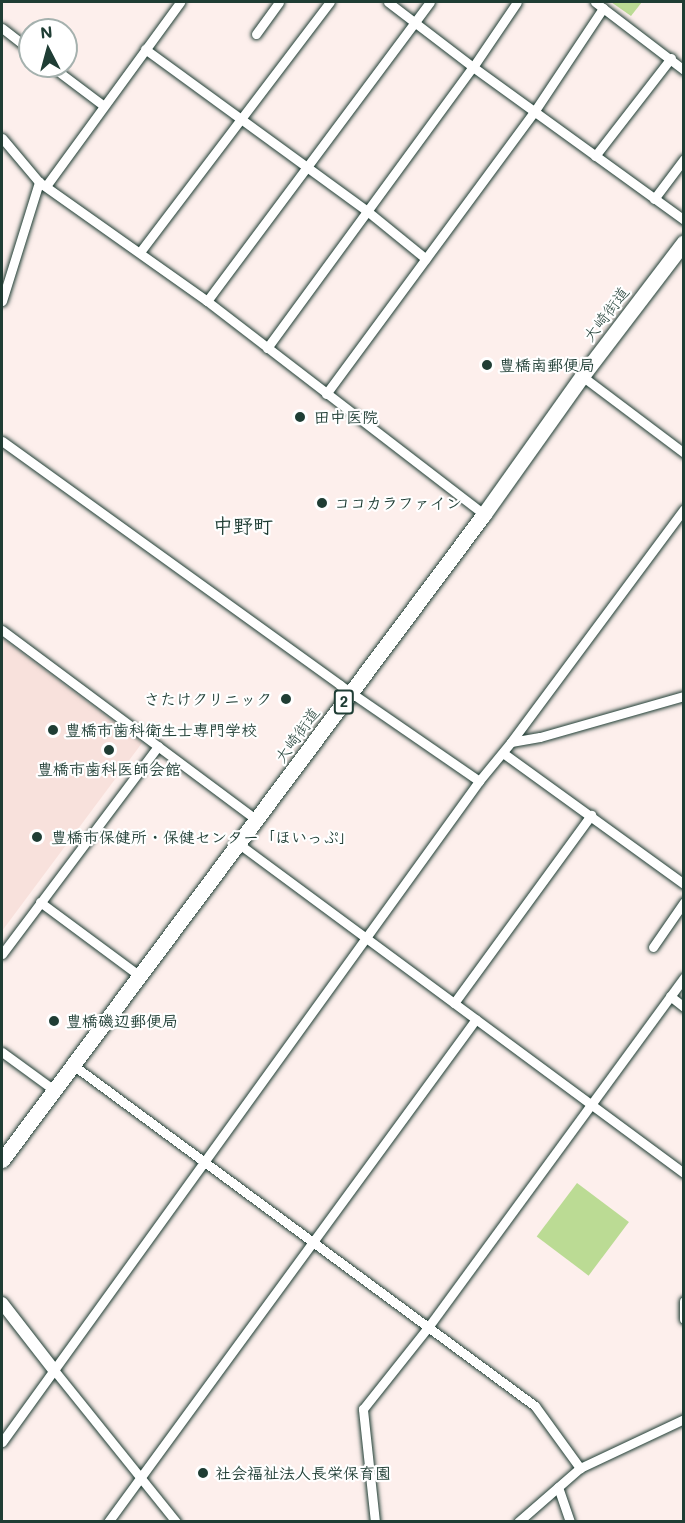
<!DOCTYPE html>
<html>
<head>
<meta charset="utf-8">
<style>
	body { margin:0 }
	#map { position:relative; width:685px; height:1523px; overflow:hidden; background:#fdefec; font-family:Mali,"Klee One",sans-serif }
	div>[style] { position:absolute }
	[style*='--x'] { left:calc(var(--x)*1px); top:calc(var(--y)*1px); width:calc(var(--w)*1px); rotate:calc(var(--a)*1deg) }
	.built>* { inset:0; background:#f8e1dc }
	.green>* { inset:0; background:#bbdb94; transform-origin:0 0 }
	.roads { filter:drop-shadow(0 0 2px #1f3d34) drop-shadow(0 0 2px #1f3d34) }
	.minor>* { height:9px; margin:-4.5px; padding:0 4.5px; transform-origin:4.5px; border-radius:4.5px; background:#fff }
	.tertiary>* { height:12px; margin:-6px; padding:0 6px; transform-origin:6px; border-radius:6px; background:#fff }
	.primary>* { height:15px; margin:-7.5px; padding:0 7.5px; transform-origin:7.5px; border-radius:7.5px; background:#fff }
	.dots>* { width:16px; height:16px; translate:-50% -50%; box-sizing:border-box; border:3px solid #fff; border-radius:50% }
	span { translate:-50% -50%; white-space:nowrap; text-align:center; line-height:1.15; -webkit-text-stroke:4.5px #fff; paint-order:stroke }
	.shield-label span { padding:2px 4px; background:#fff; border:2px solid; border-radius:4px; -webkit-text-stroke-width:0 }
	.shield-label { font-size:15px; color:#1f3d34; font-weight:700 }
	.street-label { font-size:16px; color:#1f3d34 }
	.poi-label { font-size:16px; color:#1f3d34; font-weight:700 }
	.left { translate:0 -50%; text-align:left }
	.right { translate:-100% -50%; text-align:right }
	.quarter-label { font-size:20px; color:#1f3d34; font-weight:700 }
	.frame { position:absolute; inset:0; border:3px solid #1f3d34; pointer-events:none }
	.north { position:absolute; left:18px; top:18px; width:60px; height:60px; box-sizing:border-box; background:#fff; border:2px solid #a5b1ae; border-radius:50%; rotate:354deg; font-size:16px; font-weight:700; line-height:24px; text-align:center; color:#1f3d34 }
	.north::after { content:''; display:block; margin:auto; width:21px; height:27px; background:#1f3d34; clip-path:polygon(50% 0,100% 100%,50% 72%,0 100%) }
</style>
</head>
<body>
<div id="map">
	<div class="built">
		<div style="clip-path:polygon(2px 638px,142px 743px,2px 931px)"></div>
	</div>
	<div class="green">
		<div style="clip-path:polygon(611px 2px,642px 2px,631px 16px)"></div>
		<div style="left:577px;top:1183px;width:65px;height:67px;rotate:37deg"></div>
	</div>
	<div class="roads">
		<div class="minor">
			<div style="--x:388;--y:2;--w:107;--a:37.4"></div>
			<div style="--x:473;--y:67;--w:261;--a:35.9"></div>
			<div style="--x:595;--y:2;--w:112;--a:37.4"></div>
			<div style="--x:2;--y:28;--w:36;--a:38"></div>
			<div style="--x:256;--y:34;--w:39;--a:-54"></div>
			<div style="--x:145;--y:49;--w:273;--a:36.1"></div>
			<div style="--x:366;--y:210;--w:77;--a:39.2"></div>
			<div style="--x:51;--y:66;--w:66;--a:37"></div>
			<div style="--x:2;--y:138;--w:57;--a:49.9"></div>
			<div style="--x:39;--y:182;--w:206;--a:35.3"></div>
			<div style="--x:207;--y:301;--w:349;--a:37.6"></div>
			<div style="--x:595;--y:156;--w:124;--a:-52.2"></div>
			<div style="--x:46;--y:186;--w:228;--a:-53.9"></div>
			<div style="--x:654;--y:199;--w:50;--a:-53.1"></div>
			<div style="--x:140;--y:252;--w:314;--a:-52.8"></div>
			<div style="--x:2;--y:301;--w:125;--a:-72.7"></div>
			<div style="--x:207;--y:301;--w:373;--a:-53.3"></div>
			<div style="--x:267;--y:348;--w:348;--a:-53.8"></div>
			<div style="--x:473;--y:67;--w:78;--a:-55.9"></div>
			<div style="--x:582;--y:376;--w:128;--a:37"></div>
			<div style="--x:326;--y:394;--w:350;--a:-53.6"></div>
			<div style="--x:534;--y:112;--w:125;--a:-56.4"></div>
			<div style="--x:2;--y:441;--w:417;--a:35.8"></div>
			<div style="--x:340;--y:685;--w:169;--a:34.6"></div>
			<div style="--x:2;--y:630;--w:318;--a:36.7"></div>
			<div style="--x:511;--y:742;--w:290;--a:-53.4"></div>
			<div style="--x:503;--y:753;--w:223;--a:35.9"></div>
			<div style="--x:239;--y:844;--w:553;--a:36.48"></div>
			<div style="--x:40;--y:902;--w:124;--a:36.5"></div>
			<div style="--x:653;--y:947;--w:55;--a:-55.4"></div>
			<div style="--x:2;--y:954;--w:260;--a:-53.1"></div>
			<div style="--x:670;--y:996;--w:18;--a:38"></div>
			<div style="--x:454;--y:1003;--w:233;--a:-53.9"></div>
			<div style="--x:2;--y:1052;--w:64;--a:36.2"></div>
			<div style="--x:73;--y:1065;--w:574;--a:36.43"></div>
			<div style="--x:535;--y:1406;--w:77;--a:54"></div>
			<div style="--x:684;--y:1301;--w:18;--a:90"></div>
			<div style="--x:54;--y:1370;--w:195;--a:51.2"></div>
			<div style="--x:2;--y:1442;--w:815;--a:-54.18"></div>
			<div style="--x:479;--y:781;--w:50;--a:-50.6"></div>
			<div style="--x:511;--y:742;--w:29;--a:-10"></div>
			<div style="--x:540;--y:737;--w:150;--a:-15.9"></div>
			<div style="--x:558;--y:1487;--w:37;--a:71"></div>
			<div style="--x:108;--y:1522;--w:623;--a:-53.81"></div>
			<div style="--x:375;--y:1522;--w:114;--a:-96.1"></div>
			<div style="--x:363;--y:1409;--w:106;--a:-51.5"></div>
			<div style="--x:429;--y:1326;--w:432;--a:-53.8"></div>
			<div style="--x:518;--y:1522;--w:82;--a:-41.1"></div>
			<div style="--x:580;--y:1468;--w:115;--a:-25.2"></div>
		</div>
		<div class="tertiary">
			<div style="--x:2;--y:1303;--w:85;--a:52.2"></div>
		</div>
		<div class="primary">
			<div style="--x:2;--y:1160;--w:806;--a:-53.27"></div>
			<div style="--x:484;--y:514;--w:169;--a:-54.6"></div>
			<div style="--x:582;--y:376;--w:168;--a:-52.7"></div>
		</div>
	</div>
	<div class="dots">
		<div style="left:487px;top:365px;background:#1f3d34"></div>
		<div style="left:300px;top:417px;background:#1f3d34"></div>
		<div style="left:322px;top:503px;background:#1f3d34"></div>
		<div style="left:286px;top:699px;background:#1f3d34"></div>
		<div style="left:53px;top:730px;background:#1f3d34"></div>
		<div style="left:109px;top:750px;background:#1f3d34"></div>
		<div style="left:37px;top:837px;background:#1f3d34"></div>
		<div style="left:54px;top:1021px;background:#1f3d34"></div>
		<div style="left:203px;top:1473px;background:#1f3d34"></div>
	</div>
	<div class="shield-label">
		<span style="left:344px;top:702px">2</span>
	</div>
	<div class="street-label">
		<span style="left:606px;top:314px;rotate:-53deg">大崎街道</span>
		<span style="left:297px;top:735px;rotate:-54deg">大崎街道</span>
	</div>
	<div class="poi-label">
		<span class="left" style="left:499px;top:365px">豊橋南郵便局</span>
		<span class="left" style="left:314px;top:417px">田中医院</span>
		<span class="left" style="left:334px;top:503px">ココカラファイン</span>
		<span class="right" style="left:272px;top:699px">さたけクリニック</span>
		<span class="left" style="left:65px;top:730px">豊橋市歯科衛生士専門学校</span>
		<span style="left:109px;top:769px">豊橋市歯科医師会館</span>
		<span class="left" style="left:51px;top:837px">豊橋市保健所・保健センター「ほいっぷ」</span>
		<span class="left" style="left:66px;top:1021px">豊橋磯辺郵便局</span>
		<span class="left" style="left:215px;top:1473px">社会福祉法人長栄保育園</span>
	</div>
	<div class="quarter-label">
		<span style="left:243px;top:525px">中野町</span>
	</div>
	<div class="frame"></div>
	<div class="north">N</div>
</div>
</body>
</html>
